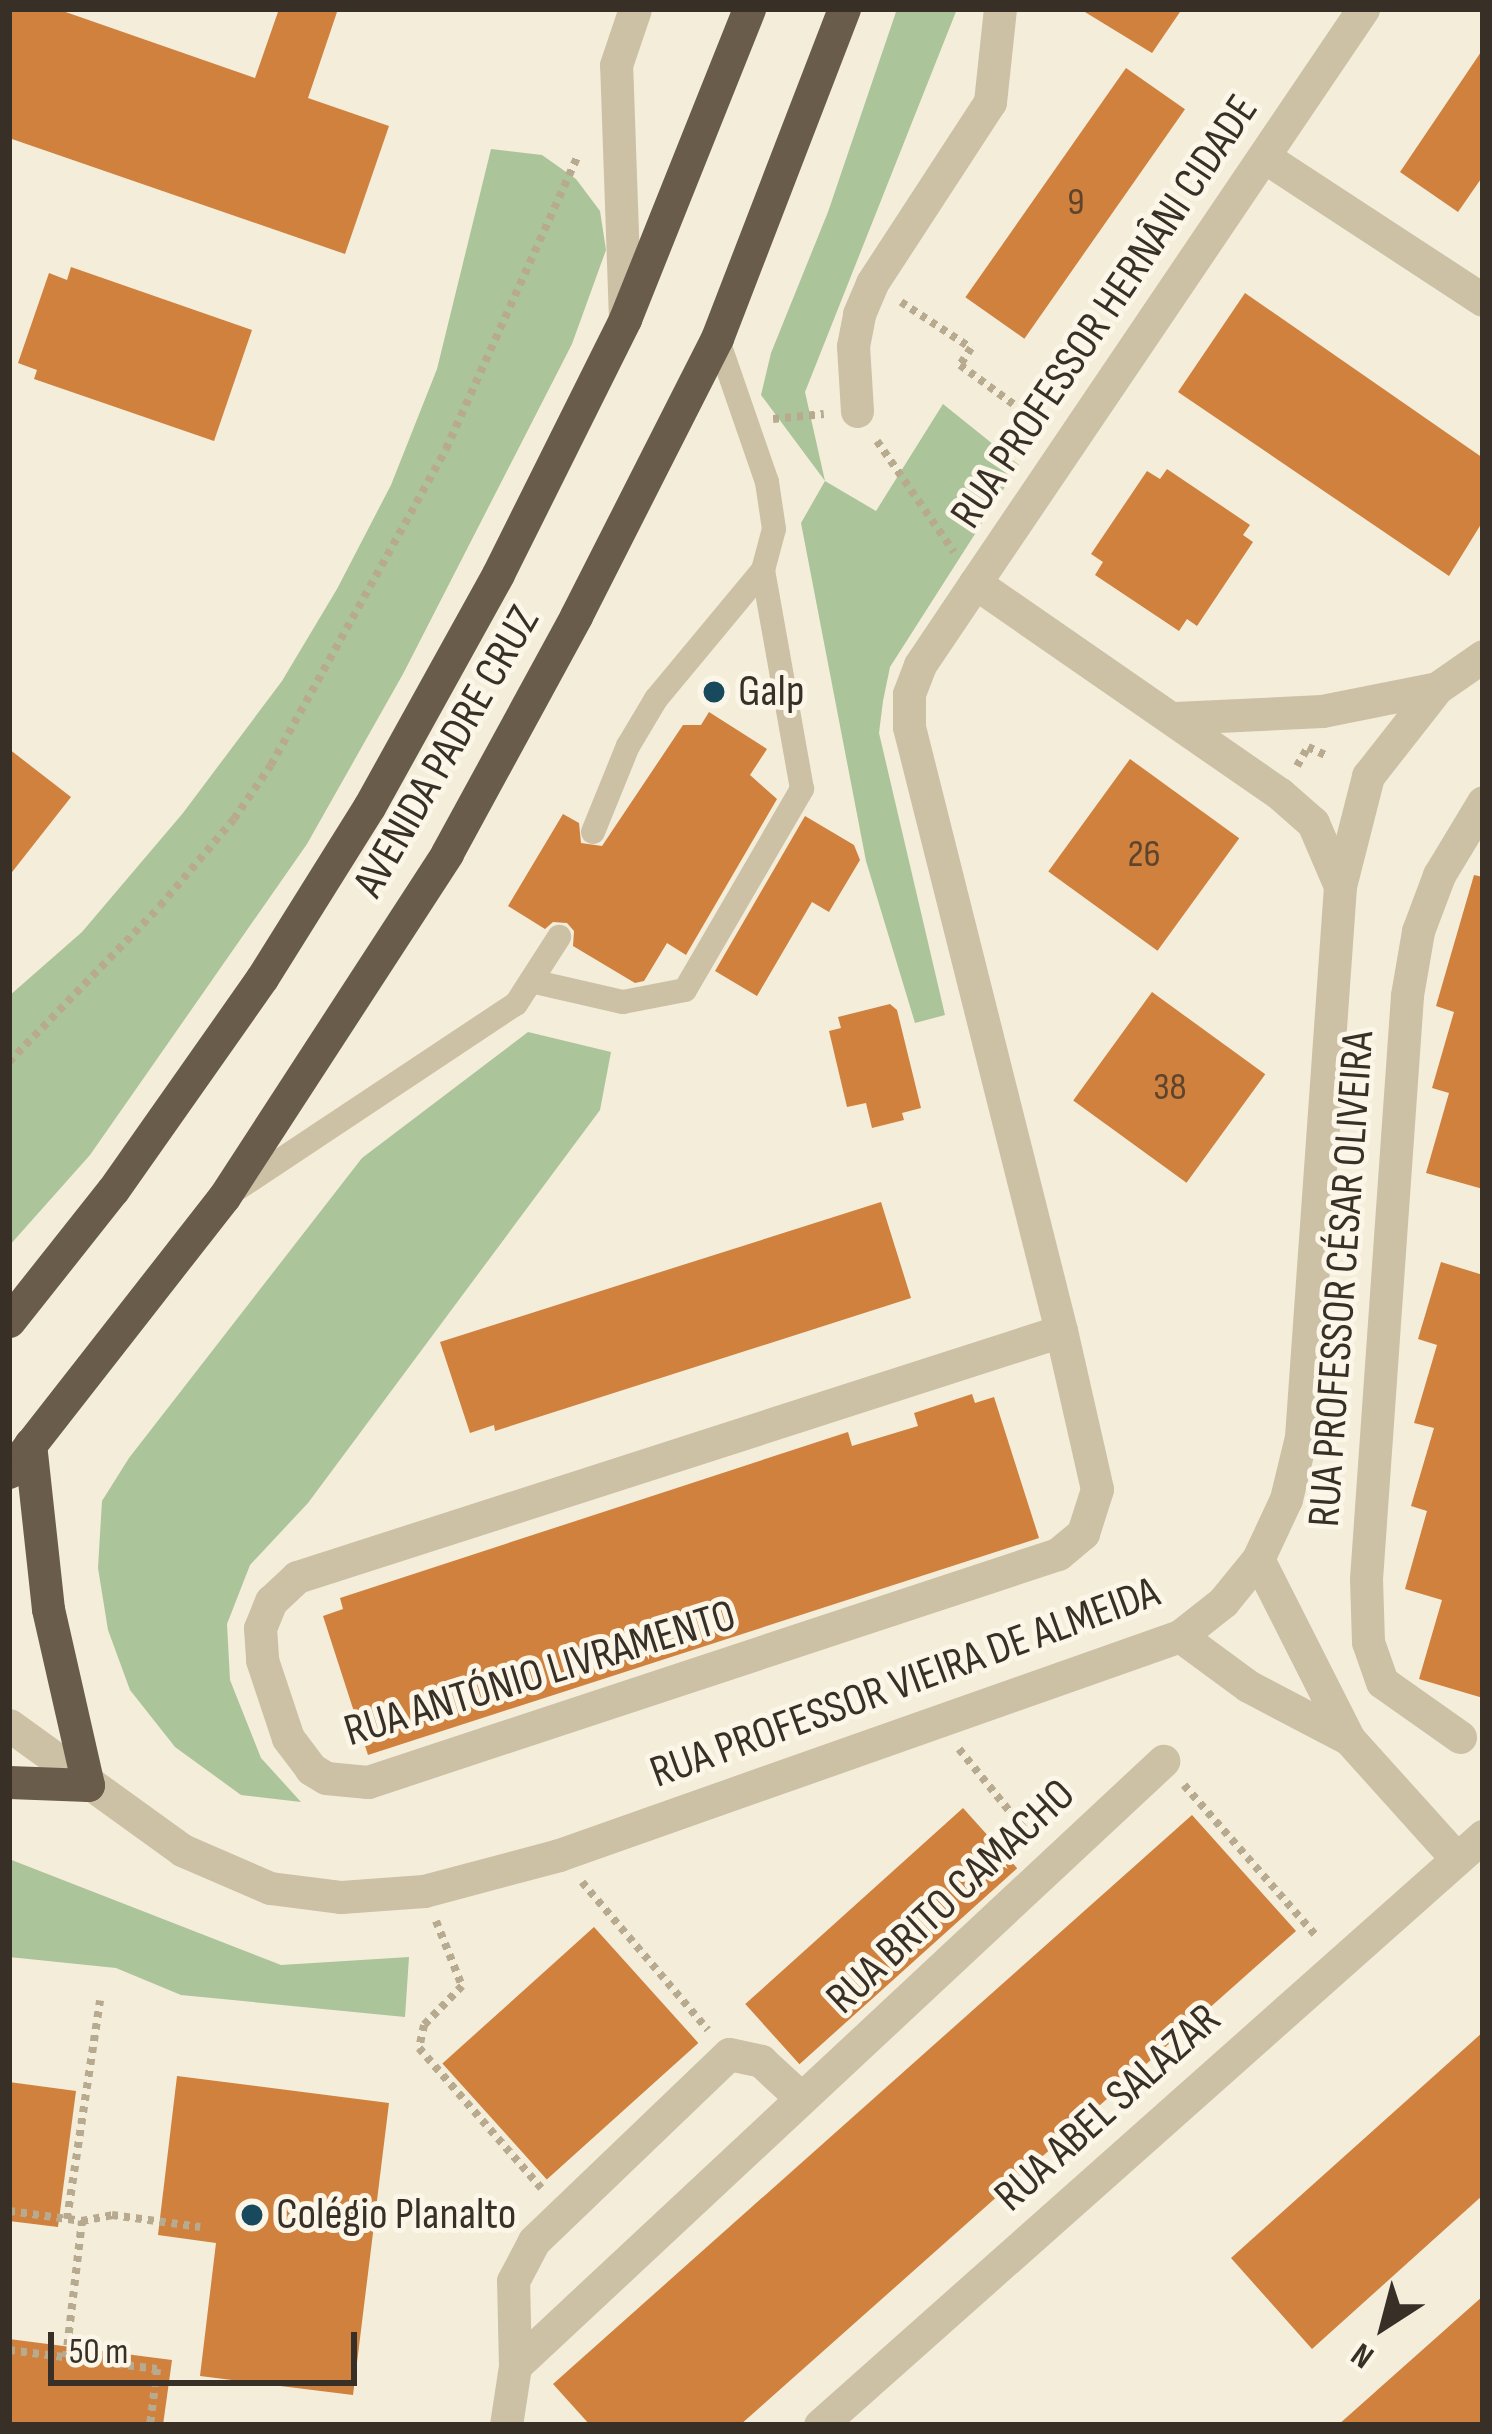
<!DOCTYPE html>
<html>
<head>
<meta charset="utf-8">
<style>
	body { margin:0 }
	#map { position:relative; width:1492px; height:2434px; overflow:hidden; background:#f3edda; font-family:"Sofia Sans Condensed",sans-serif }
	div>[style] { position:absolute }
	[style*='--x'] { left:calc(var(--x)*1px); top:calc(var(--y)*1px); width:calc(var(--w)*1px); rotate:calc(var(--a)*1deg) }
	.green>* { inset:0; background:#acc499 }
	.building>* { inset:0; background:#cf813d; transform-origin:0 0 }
	.path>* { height:8px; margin-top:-4px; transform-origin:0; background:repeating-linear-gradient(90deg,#b8aa8f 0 6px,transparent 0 12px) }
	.service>* { height:24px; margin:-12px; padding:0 12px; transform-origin:12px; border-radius:12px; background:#ccc0a5 }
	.minor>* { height:33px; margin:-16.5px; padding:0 16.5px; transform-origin:16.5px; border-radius:16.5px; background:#ccc0a5 }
	.tertiary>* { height:33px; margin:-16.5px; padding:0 16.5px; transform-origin:16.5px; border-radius:16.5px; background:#ccc0a5 }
	.trunk>* { height:33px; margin:-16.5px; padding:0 16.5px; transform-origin:16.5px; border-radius:16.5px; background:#6a5c4a }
	.dots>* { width:33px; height:33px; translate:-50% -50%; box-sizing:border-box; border:6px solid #fbf6e7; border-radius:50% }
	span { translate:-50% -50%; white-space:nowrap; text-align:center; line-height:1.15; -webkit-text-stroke:10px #fbf6e7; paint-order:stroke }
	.number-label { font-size:39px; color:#5e442c }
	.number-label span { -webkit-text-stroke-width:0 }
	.street-label { font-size:45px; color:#383027 }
	.poi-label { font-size:45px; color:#383027 }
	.left { translate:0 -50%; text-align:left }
	.frame { position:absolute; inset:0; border:12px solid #383027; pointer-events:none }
	.north { position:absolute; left:1324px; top:2266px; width:120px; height:120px; -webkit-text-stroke:9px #fbf6e7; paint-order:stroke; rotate:216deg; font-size:33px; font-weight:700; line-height:48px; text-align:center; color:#383027 }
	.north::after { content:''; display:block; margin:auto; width:42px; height:54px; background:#383027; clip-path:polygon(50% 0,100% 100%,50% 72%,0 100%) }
	.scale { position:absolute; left:48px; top:2332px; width:309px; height:54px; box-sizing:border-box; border:6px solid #383027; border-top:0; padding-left:15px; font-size:36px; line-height:42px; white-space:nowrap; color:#383027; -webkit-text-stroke:9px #fbf6e7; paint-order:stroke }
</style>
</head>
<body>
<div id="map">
	<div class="green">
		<div style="clip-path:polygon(897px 9px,957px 9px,805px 392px,825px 481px,876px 511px,943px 404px,1019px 465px,890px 667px,883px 701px,879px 733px,945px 1015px,915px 1023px,866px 861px,801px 523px,825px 481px,761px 395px,771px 353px,828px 212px)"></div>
		<div style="clip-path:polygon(491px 149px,542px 155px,576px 179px,600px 211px,606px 250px,572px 344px,403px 674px,307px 844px,90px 1155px,9px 1246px,9px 996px,82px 932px,183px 813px,282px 681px,337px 589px,391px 485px,437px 369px)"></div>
		<div style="clip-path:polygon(528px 1032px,611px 1052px,600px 1110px,308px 1503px,250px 1565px,227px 1624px,230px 1680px,261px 1758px,301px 1802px,241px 1795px,175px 1747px,130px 1690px,108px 1630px,98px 1568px,102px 1501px,129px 1458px,362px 1158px)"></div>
		<div style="clip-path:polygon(9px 1859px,281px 1965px,409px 1957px,405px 2017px,181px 1995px,116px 1968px,9px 1957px)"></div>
	</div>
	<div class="building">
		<div style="clip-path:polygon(9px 9px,57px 9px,255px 78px,279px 9px,338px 9px,308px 98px,389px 126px,345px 254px,9px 138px)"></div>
		<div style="clip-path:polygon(1080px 9px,1182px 9px,1152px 53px)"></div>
		<div style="clip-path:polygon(1483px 49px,1483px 176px,1458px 212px,1400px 172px)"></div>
		<div style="left:1126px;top:68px;width:72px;height:280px;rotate:35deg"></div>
		<div style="clip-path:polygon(71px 267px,252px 330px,214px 441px,34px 379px,37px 370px,18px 363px,49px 273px,67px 280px)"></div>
		<div style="clip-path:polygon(1245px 293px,1483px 458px,1483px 521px,1449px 576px,1178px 392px)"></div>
		<div style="clip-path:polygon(1167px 469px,1250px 525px,1243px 535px,1253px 542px,1197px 626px,1187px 619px,1179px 631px,1095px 575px,1103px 562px,1091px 554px,1147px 471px,1160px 479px)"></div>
		<div style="clip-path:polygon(709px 712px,767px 749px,750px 775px,777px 799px,686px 955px,667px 943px,644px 981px,635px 983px,573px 946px,574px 931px,567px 923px,553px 922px,545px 929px,508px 906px,563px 814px,579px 823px,581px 843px,602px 846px,683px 725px,701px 725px)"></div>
		<div style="clip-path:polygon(9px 749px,71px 797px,9px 876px)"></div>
		<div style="left:1130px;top:759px;width:135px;height:139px;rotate:36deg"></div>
		<div style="clip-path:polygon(805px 816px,854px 845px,860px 860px,829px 912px,812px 902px,757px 996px,715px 971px)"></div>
		<div style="clip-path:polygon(1474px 875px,1483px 877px,1483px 1189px,1426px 1173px,1449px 1093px,1432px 1088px,1454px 1012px,1436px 1006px)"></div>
		<div style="left:1152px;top:992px;width:140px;height:134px;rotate:36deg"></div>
		<div style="clip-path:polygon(890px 1004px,897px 1010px,921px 1108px,902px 1113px,904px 1120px,872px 1128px,866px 1103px,847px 1107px,829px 1031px,841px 1028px,838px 1017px)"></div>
		<div style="clip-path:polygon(881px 1202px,911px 1298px,495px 1431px,494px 1425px,470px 1433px,440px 1342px)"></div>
		<div style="clip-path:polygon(1441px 1262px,1483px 1275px,1483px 1698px,1419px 1679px,1442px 1600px,1405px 1589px,1427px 1511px,1411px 1506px,1434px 1428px,1414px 1423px,1437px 1345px,1418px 1339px)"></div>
		<div style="clip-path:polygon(972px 1394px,975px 1403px,994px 1397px,1039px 1538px,368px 1755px,323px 1616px,343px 1609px,340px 1598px,848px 1432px,852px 1446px,918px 1426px,914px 1413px)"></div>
		<div style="left:963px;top:1808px;width:81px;height:293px;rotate:48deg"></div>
		<div style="clip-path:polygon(1192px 1815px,1296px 1931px,740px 2425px,590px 2425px,553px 2384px)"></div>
		<div style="left:594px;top:1927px;width:156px;height:204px;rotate:48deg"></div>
		<div style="clip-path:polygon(1483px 2032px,1483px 2195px,1312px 2349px,1231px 2258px)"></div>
		<div style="clip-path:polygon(177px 2076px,389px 2103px,353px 2395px,200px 2376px,216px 2243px,158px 2235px)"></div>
		<div style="clip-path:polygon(9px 2082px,76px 2091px,58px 2227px,9px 2221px)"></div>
		<div style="clip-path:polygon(1483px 2296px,1483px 2425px,1338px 2425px)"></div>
		<div style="clip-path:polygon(9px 2339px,172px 2360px,163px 2425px,9px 2425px)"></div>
	</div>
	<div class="path">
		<div style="--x:901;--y:302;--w:84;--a:33.3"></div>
		<div style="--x:971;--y:348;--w:20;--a:123"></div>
		<div style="--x:960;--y:365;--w:66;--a:36.3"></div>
		<div style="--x:773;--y:419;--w:51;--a:-5.6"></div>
		<div style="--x:877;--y:441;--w:135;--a:55.3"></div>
		<div style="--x:1297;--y:766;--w:22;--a:-60"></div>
		<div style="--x:1308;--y:747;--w:21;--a:25"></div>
		<div style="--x:9;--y:1062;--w:217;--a:-45.9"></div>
		<div style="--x:160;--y:906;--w:114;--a:-49.6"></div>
		<div style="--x:234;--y:819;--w:65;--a:-55.6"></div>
		<div style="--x:271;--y:765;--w:361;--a:-61"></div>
		<div style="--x:446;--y:449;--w:322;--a:-65.8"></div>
		<div style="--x:959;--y:1749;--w:117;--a:50.9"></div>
		<div style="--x:1184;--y:1785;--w:201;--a:48.8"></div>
		<div style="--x:582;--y:1882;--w:194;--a:49.6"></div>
		<div style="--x:436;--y:1921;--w:70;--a:68.2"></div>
		<div style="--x:462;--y:1986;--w:54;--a:134.3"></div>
		<div style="--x:424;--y:2025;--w:24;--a:102"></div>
		<div style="--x:419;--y:2048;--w:186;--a:48.9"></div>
		<div style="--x:9;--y:2211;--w:74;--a:7.8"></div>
		<div style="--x:82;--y:2221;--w:31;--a:-11"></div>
		<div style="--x:112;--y:2215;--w:89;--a:7.8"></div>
		<div style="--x:67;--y:2219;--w:221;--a:-81.4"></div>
		<div style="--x:9;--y:2350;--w:149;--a:7.3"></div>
		<div style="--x:157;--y:2369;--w:56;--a:97.1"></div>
		<div style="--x:66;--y:2357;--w:137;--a:-83.3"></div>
	</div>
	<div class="service">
		<div style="--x:593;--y:832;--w:93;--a:-67.9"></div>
		<div style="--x:628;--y:746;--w:55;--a:-59.2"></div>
		<div style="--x:656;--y:699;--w:168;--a:-50.3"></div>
		<div style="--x:763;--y:570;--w:42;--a:-75"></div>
		<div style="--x:774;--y:529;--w:48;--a:-98.5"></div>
		<div style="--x:767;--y:482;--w:152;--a:-109.1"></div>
		<div style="--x:531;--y:981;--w:94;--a:12.9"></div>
		<div style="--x:623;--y:1002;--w:63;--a:-11"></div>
		<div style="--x:685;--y:990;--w:233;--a:-59.8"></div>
		<div style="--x:802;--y:789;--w:222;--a:-100.1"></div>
		<div style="--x:231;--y:1193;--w:342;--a:-33.6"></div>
		<div style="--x:516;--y:1004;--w:80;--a:-57.3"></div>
	</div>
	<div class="minor">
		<div style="--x:1266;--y:158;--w:259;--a:33.2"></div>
		<div style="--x:625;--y:319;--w:254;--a:-92"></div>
		<div style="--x:616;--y:65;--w:59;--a:-71.3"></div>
		<div style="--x:857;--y:411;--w:65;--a:-93.5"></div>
		<div style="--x:853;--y:346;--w:33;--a:-79"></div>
		<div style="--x:859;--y:314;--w:34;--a:-67"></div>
		<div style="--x:872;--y:283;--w:216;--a:-56.9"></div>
		<div style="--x:990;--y:102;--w:94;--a:-83.9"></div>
		<div style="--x:975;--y:583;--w:99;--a:123.9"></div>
		<div style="--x:920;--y:665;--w:31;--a:111"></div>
		<div style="--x:909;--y:694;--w:33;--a:90"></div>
		<div style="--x:909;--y:727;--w:623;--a:75.87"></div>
		<div style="--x:1061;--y:1331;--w:803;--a:162.15"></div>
		<div style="--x:297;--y:1577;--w:35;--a:137"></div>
		<div style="--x:271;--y:1601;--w:29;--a:112"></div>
		<div style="--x:260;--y:1628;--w:32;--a:86"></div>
		<div style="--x:262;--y:1660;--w:82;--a:71.6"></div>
		<div style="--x:288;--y:1738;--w:39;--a:53"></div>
		<div style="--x:311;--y:1769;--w:17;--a:31"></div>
		<div style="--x:326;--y:1778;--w:42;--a:5.4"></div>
		<div style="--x:368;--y:1782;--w:727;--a:-18.29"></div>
		<div style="--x:1058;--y:1554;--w:33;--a:-40"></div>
		<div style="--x:1083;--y:1533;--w:46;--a:-72.3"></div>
		<div style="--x:1097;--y:1489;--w:162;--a:-102.8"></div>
		<div style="--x:1175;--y:718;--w:147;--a:-2.7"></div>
		<div style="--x:1322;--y:711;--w:117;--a:-11.3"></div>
		<div style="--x:1340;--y:886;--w:69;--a:-113.2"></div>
		<div style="--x:1313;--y:823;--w:44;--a:-138.7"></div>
		<div style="--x:1280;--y:794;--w:371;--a:-145.3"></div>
		<div style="--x:975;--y:583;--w:693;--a:-55.94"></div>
		<div style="--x:1258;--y:1559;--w:202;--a:63.2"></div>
		<div style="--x:1349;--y:1739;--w:160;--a:48"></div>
		<div style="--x:1180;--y:1636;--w:84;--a:36.3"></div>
		<div style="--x:1248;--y:1686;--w:114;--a:27.7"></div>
		<div style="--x:1460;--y:1737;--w:95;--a:-144.8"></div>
		<div style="--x:1382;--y:1682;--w:42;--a:-109.3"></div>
		<div style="--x:1368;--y:1642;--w:63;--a:-91.8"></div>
		<div style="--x:1366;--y:1579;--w:585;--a:-85.98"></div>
		<div style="--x:1407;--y:995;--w:65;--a:-80.2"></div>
		<div style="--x:1418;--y:931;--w:60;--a:-69.4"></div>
		<div style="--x:1439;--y:875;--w:85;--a:-58.9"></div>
		<div style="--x:515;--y:2366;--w:887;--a:-43.03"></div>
		<div style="--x:506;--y:2425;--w:60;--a:-81.3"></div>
		<div style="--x:515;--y:2366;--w:85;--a:-91.3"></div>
		<div style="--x:513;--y:2281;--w:45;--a:-62.3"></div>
		<div style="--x:534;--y:2241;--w:270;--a:-43.8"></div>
		<div style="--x:729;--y:2054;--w:33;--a:12"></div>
		<div style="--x:761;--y:2061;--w:54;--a:42.8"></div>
		<div style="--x:820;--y:2425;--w:887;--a:-41.62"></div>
	</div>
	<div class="tertiary">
		<div style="--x:9;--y:1725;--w:213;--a:35.8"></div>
		<div style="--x:182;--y:1850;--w:96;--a:23.4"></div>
		<div style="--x:270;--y:1888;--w:72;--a:7.2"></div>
		<div style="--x:341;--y:1897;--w:83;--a:-4.1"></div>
		<div style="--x:424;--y:1891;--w:140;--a:-14.9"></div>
		<div style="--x:559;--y:1855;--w:658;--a:-19.43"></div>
		<div style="--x:1180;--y:1636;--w:55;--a:-38.3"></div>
		<div style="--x:1223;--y:1602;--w:55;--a:-50.9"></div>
		<div style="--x:1258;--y:1559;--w:66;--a:-65"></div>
		<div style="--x:1286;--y:1499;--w:64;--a:-76.4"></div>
		<div style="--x:1301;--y:1437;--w:552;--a:-85.95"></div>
		<div style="--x:1340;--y:886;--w:114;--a:-75.7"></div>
		<div style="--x:1368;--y:776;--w:112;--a:-51.9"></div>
		<div style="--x:1437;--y:688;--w:56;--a:-34.8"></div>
	</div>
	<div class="trunk">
		<div style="--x:9;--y:1321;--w:167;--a:-51.6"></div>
		<div style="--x:113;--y:1190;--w:259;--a:-54.9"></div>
		<div style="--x:262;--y:978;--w:202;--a:-58"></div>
		<div style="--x:369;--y:807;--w:266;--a:-61"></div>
		<div style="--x:498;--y:574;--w:285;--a:-63.5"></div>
		<div style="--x:625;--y:319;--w:334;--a:-68.2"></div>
		<div style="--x:9;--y:1472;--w:349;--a:-52"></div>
		<div style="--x:224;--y:1197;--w:410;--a:-57"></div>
		<div style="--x:447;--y:853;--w:270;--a:-61.4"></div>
		<div style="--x:576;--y:616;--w:312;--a:-63.1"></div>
		<div style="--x:717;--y:338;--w:353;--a:-68.9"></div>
		<div style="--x:9;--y:1782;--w:79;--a:2.2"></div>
		<div style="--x:88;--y:1785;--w:180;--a:-102.8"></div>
		<div style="--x:48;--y:1609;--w:166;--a:-96.2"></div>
	</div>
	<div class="dots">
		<div style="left:714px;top:692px;background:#19495c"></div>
		<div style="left:252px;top:2215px;background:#19495c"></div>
	</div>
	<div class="number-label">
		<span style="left:1076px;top:203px">9</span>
		<span style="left:1144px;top:855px">26</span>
		<span style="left:1170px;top:1088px">38</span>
	</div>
	<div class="street-label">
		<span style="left:1105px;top:312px;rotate:-56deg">RUA PROFESSOR HERNÂNI CIDADE</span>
		<span style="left:447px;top:752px;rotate:-60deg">AVENIDA PADRE CRUZ</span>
		<span style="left:1342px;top:1279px;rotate:-86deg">RUA PROFESSOR CÉSAR OLIVEIRA</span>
		<span style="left:540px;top:1674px;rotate:-17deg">RUA ANTÓNIO LIVRAMENTO</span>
		<span style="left:905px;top:1683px;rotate:-20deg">RUA PROFESSOR VIEIRA DE ALMEIDA</span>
		<span style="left:951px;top:1897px;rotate:-43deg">RUA BRITO CAMACHO</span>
		<span style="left:1108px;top:2108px;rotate:-42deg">RUA ABEL SALAZAR</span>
	</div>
	<div class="poi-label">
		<span class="left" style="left:738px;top:692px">Galp</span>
		<span class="left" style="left:276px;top:2215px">Colégio Planalto</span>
	</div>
	<div class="frame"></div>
	<div class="north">N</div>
	<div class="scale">50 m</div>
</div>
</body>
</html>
